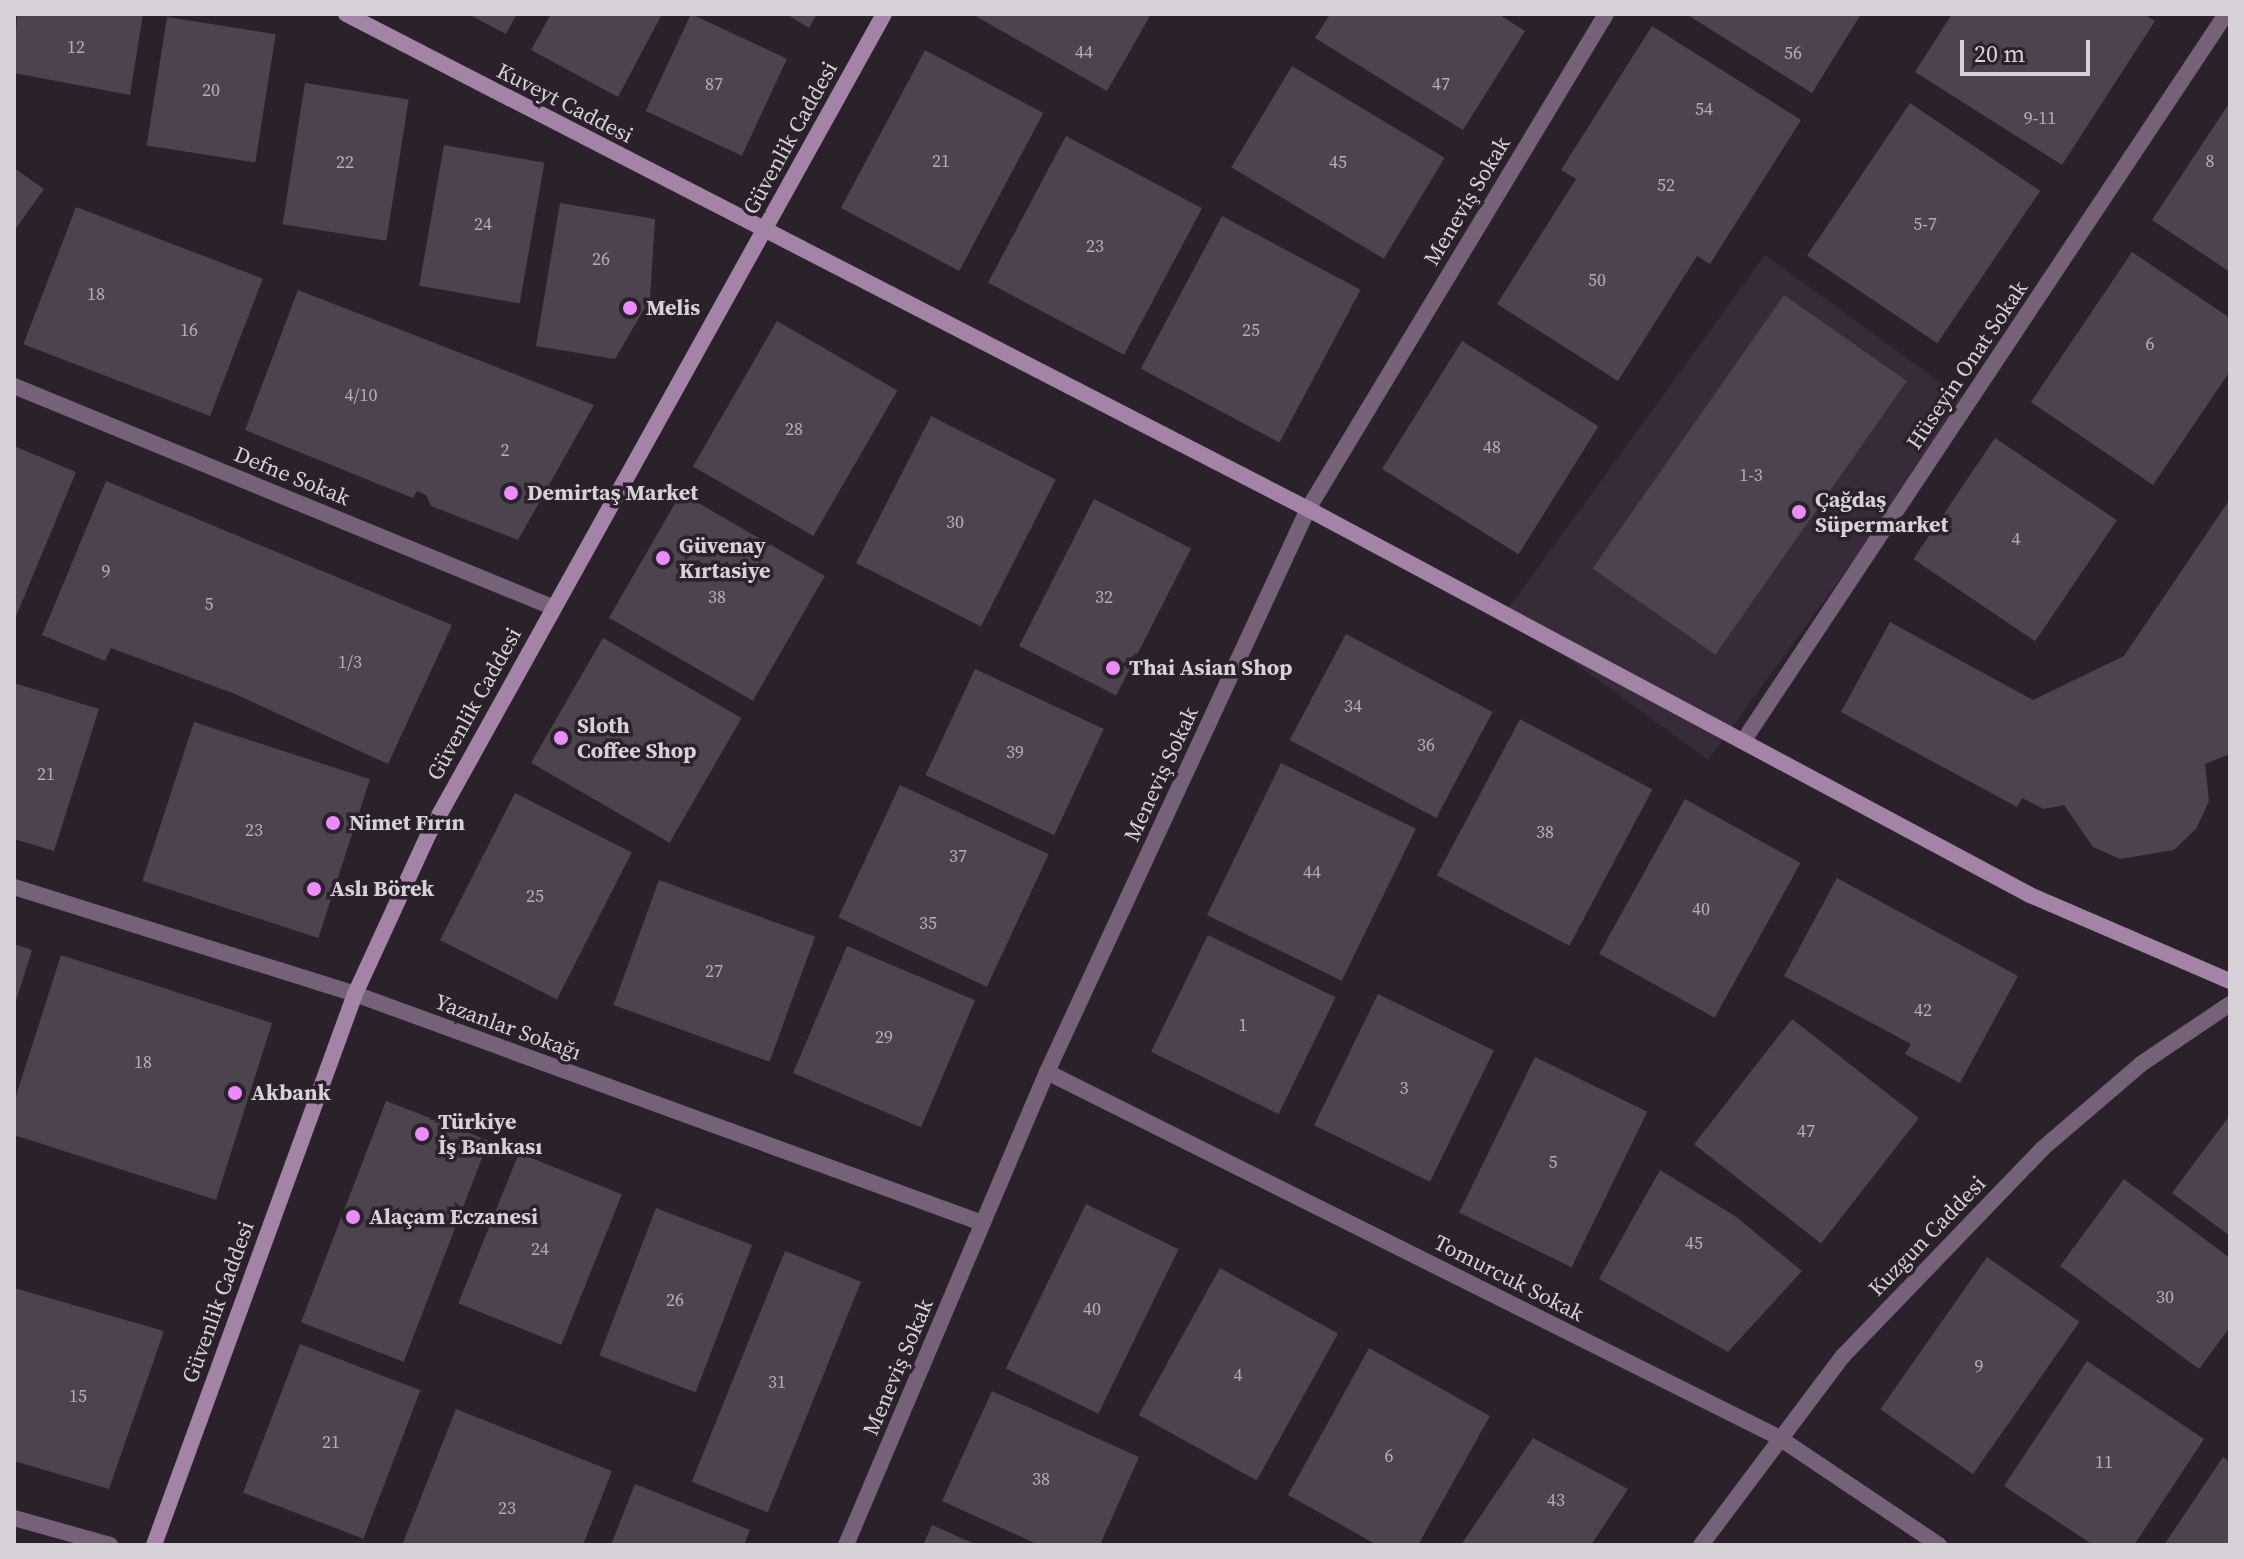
<!DOCTYPE html>
<html>
<head>
<meta charset="utf-8">
<style>
	body { margin:0 }
	#map { position:relative; width:2244px; height:1559px; overflow:hidden; background:#2a212b; font-family:"Source Serif 4",serif }
	div>[style] { position:absolute }
	[style*='--x'] { left:calc(var(--x)*1px); top:calc(var(--y)*1px); width:calc(var(--w)*1px); rotate:calc(var(--a)*1deg) }
	.built>* { inset:0; background:#382b39; transform-origin:0 0 }
	.building>* { inset:0; background:#4c434e; transform-origin:0 0 }
	.street>* { height:16px; margin:-8px; padding:0 8px; transform-origin:8px; border-radius:8px; background:#756278 }
	.secondary>* { height:16px; margin:-8px; padding:0 8px; transform-origin:8px; border-radius:8px; background:#a384a7 }
	.dots>* { width:22px; height:22px; translate:-50% -50%; box-sizing:border-box; border:4px solid #2a212b; border-radius:50% }
	span { translate:-50% -50%; white-space:nowrap; text-align:center; line-height:1.15; -webkit-text-stroke:7px #2a212b; paint-order:stroke }
	.number-label { font-size:18px; color:#b4aeb6 }
	.number-label span { -webkit-text-stroke-width:0 }
	.street-label { font-size:22px; color:#d7d1d8 }
	.poi-label { font-size:22px; color:#d7d1d8; font-weight:700 }
	.left { translate:0 -50%; text-align:left }
	.frame { position:absolute; inset:0; border:16px solid #d7d1d8; pointer-events:none }
	.scale { position:absolute; left:1960px; top:40px; width:130px; height:36px; box-sizing:border-box; border:4px solid #d7d1d8; border-top:0; padding-left:10px; font-size:24px; line-height:28px; white-space:nowrap; color:#d7d1d8; -webkit-text-stroke:6px #2a212b; paint-order:stroke }
</style>
</head>
<body>
<div id="map">
	<div class="built">
		<div style="left:1765px;top:255px;width:251px;height:442px;rotate:36deg"></div>
	</div>
	<div class="building">
		<div style="clip-path:polygon(17px 14px,143px 14px,130px 95px,14px 73px)"></div>
		<div style="clip-path:polygon(468px 14px,517px 14px,506px 34px)"></div>
		<div style="clip-path:polygon(551px 14px,662px 14px,618px 97px,531px 50px)"></div>
		<div style="left:691px;top:14px;width:106px;height:107px;rotate:25deg"></div>
		<div style="clip-path:polygon(786px 14px,817px 14px,809px 28px)"></div>
		<div style="clip-path:polygon(972px 14px,1151px 14px,1107px 91px)"></div>
		<div style="clip-path:polygon(1330px 14px,1498px 14px,1525px 31px,1463px 130px,1315px 38px)"></div>
		<div style="clip-path:polygon(1686px 14px,1861px 14px,1812px 93px)"></div>
		<div style="clip-path:polygon(1952px 14px,2144px 14px,2155px 21px,2062px 165px,1915px 72px)"></div>
		<div style="left:167px;top:17px;width:110px;height:130px;rotate:9deg"></div>
		<div style="clip-path:polygon(1652px 26px,1801px 120px,1710px 264px,1697px 256px,1618px 381px,1497px 304px,1576px 179px,1561px 170px)"></div>
		<div style="left:925px;top:50px;width:134px;height:179px;rotate:28deg"></div>
		<div style="left:1292px;top:66px;width:178px;height:118px;rotate:31deg"></div>
		<div style="left:305px;top:83px;width:105px;height:143px;rotate:9deg"></div>
		<div style="clip-path:polygon(2230px 102px,2230px 272px,2152px 220px)"></div>
		<div style="left:1910px;top:103px;width:157px;height:184px;rotate:34deg"></div>
		<div style="left:1066px;top:136px;width:154px;height:166px;rotate:28deg"></div>
		<div style="left:444px;top:145px;width:102px;height:143px;rotate:10deg"></div>
		<div style="clip-path:polygon(14px 168px,44px 189px,14px 231px)"></div>
		<div style="clip-path:polygon(560px 203px,655px 219px,650px 299px,615px 359px,536px 346px)"></div>
		<div style="left:76px;top:207px;width:200px;height:147px;rotate:21deg"></div>
		<div style="left:1222px;top:216px;width:157px;height:173px;rotate:28deg"></div>
		<div style="clip-path:polygon(2132px 252px,2230px 318px,2230px 371px,2153px 485px,2031px 402px)"></div>
		<div style="clip-path:polygon(298px 290px,594px 405px,518px 540px,431px 506px,426px 495px,417px 491px,413px 498px,245px 430px)"></div>
		<div style="left:1784px;top:295px;width:150px;height:334px;rotate:35deg"></div>
		<div style="left:777px;top:321px;width:139px;height:168px;rotate:30deg"></div>
		<div style="left:1462px;top:341px;width:161px;height:151px;rotate:32deg"></div>
		<div style="left:931px;top:416px;width:140px;height:165px;rotate:27deg"></div>
		<div style="left:1995px;top:438px;width:147px;height:146px;rotate:34deg"></div>
		<div style="clip-path:polygon(14px 446px,76px 472px,14px 621px)"></div>
		<div style="clip-path:polygon(106px 481px,452px 625px,388px 764px,235px 694px,111px 648px,105px 661px,42px 635px)"></div>
		<div style="left:681px;top:493px;width:166px;height:144px;rotate:30deg"></div>
		<div style="left:1094px;top:499px;width:109px;height:165px;rotate:27deg"></div>
		<div style="clip-path:polygon(2230px 499px,2230px 754px,2205px 764px,2209px 801px,2196px 829px,2174px 850px,2120px 859px,2093px 847px,2064px 805px,2044px 809px,2022px 798px,2017px 807px,1841px 712px,1890px 622px,2033px 700px,2124px 656px)"></div>
		<div style="left:1346px;top:634px;width:166px;height:120px;rotate:28deg"></div>
		<div style="left:603px;top:638px;width:160px;height:144px;rotate:30deg"></div>
		<div style="left:975px;top:669px;width:142px;height:117px;rotate:25deg"></div>
		<div style="clip-path:polygon(14px 683px,99px 709px,54px 851px,14px 839px)"></div>
		<div style="left:1520px;top:719px;width:150px;height:177px;rotate:28deg"></div>
		<div style="left:194px;top:722px;width:185px;height:167px;rotate:18deg"></div>
		<div style="left:1281px;top:763px;width:150px;height:169px;rotate:26deg"></div>
		<div style="left:900px;top:785px;width:164px;height:146px;rotate:25deg"></div>
		<div style="left:515px;top:793px;width:131px;height:165px;rotate:27deg"></div>
		<div style="left:1685px;top:799px;width:132px;height:177px;rotate:29deg"></div>
		<div style="clip-path:polygon(1837px 878px,2018px 976px,1960px 1083px,1905px 1054px,1911px 1044px,1784px 976px)"></div>
		<div style="left:659px;top:880px;width:166px;height:133px;rotate:20deg"></div>
		<div style="left:1208px;top:935px;width:142px;height:130px;rotate:26deg"></div>
		<div style="clip-path:polygon(14px 944px,32px 950px,15px 1004px,14px 1004px)"></div>
		<div style="left:847px;top:946px;width:139px;height:138px;rotate:23deg"></div>
		<div style="clip-path:polygon(61px 955px,272px 1023px,216px 1200px,14px 1135px,14px 1102px)"></div>
		<div style="left:1378px;top:994px;width:129px;height:146px;rotate:26deg"></div>
		<div style="left:1792px;top:1019px;width:161px;height:159px;rotate:38deg"></div>
		<div style="left:1535px;top:1057px;width:125px;height:173px;rotate:26deg"></div>
		<div style="left:386px;top:1101px;width:110px;height:237px;rotate:21deg"></div>
		<div style="clip-path:polygon(2230px 1115px,2230px 1236px,2172px 1193px)"></div>
		<div style="left:519px;top:1153px;width:111px;height:162px;rotate:22deg"></div>
		<div style="clip-path:polygon(1660px 1170px,1735px 1216px,1802px 1271px,1728px 1352px,1599px 1279px)"></div>
		<div style="clip-path:polygon(2124px 1179px,2230px 1258px,2230px 1327px,2199px 1369px,2060px 1266px)"></div>
		<div style="left:1086px;top:1204px;width:103px;height:183px;rotate:26deg"></div>
		<div style="left:656px;top:1208px;width:103px;height:158px;rotate:21deg"></div>
		<div style="left:785px;top:1251px;width:82px;height:249px;rotate:22deg"></div>
		<div style="left:1987px;top:1257px;width:113px;height:186px;rotate:35deg"></div>
		<div style="left:1220px;top:1268px;width:135px;height:168px;rotate:29deg"></div>
		<div style="clip-path:polygon(14px 1288px,164px 1331px,109px 1489px,14px 1461px)"></div>
		<div style="left:300px;top:1344px;width:129px;height:159px;rotate:21deg"></div>
		<div style="clip-path:polygon(1369px 1348px,1490px 1416px,1418px 1545px,1377px 1545px,1288px 1495px)"></div>
		<div style="clip-path:polygon(2087px 1361px,2204px 1439px,2134px 1545px,2093px 1545px,2004px 1486px)"></div>
		<div style="clip-path:polygon(992px 1391px,1139px 1457px,1100px 1545px,1039px 1545px,942px 1501px)"></div>
		<div style="clip-path:polygon(456px 1409px,612px 1471px,583px 1545px,402px 1545px)"></div>
		<div style="clip-path:polygon(1533px 1438px,1628px 1489px,1591px 1545px,1461px 1545px)"></div>
		<div style="clip-path:polygon(2223px 1457px,2230px 1462px,2230px 1545px,2164px 1545px)"></div>
		<div style="clip-path:polygon(635px 1484px,750px 1530px,744px 1545px,611px 1545px)"></div>
		<div style="clip-path:polygon(932px 1525px,977px 1545px,923px 1545px)"></div>
	</div>
	<div class="street">
		<div style="--x:14;--y:386;--w:582;--a:22.33"></div>
		<div style="--x:1744;--y:740;--w:871;--a:-56.42"></div>
		<div style="--x:14;--y:887;--w:357;--a:17.4"></div>
		<div style="--x:355;--y:994;--w:668;--a:20.06"></div>
		<div style="--x:1047;--y:1072;--w:817;--a:26.53"></div>
		<div style="--x:1778;--y:1437;--w:194;--a:33.9"></div>
		<div style="--x:14;--y:1518;--w:100;--a:15.7"></div>
		<div style="--x:846;--y:1545;--w:514;--a:-66.98"></div>
		<div style="--x:1047;--y:1072;--w:621;--a:-65.13"></div>
		<div style="--x:1308;--y:509;--w:578;--a:-58.95"></div>
		<div style="--x:1701;--y:1545;--w:236;--a:-53.1"></div>
		<div style="--x:1843;--y:1356;--w:287;--a:-46.1"></div>
		<div style="--x:2042;--y:1149;--w:130;--a:-40.6"></div>
		<div style="--x:2141;--y:1064;--w:107;--a:-34"></div>
	</div>
	<div class="secondary">
		<div style="--x:346;--y:14;--w:1082;--a:27.23"></div>
		<div style="--x:1308;--y:509;--w:819;--a:28.13"></div>
		<div style="--x:2030;--y:895;--w:218;--a:23.3"></div>
		<div style="--x:154;--y:1545;--w:587;--a:-69.96"></div>
		<div style="--x:355;--y:994;--w:175;--a:-65.3"></div>
		<div style="--x:428;--y:835;--w:939;--a:-60.95"></div>
	</div>
	<div class="dots">
		<div style="left:630px;top:308px;background:#ec8cfa"></div>
		<div style="left:511px;top:493px;background:#ec8cfa"></div>
		<div style="left:1799px;top:512px;background:#ec8cfa"></div>
		<div style="left:663px;top:558px;background:#ec8cfa"></div>
		<div style="left:1113px;top:668px;background:#ec8cfa"></div>
		<div style="left:561px;top:738px;background:#ec8cfa"></div>
		<div style="left:333px;top:823px;background:#ec8cfa"></div>
		<div style="left:314px;top:889px;background:#ec8cfa"></div>
		<div style="left:235px;top:1093px;background:#ec8cfa"></div>
		<div style="left:422px;top:1134px;background:#ec8cfa"></div>
		<div style="left:353px;top:1217px;background:#ec8cfa"></div>
	</div>
	<div class="number-label">
		<span style="left:76px;top:47px">12</span>
		<span style="left:1084px;top:52px">44</span>
		<span style="left:1793px;top:53px">56</span>
		<span style="left:714px;top:84px">87</span>
		<span style="left:1441px;top:84px">47</span>
		<span style="left:211px;top:90px">20</span>
		<span style="left:1704px;top:109px">54</span>
		<span style="left:2040px;top:118px">9-11</span>
		<span style="left:941px;top:161px">21</span>
		<span style="left:2210px;top:161px">8</span>
		<span style="left:345px;top:162px">22</span>
		<span style="left:1338px;top:162px">45</span>
		<span style="left:1666px;top:185px">52</span>
		<span style="left:483px;top:224px">24</span>
		<span style="left:1925px;top:224px">5-7</span>
		<span style="left:1095px;top:246px">23</span>
		<span style="left:601px;top:259px">26</span>
		<span style="left:1597px;top:280px">50</span>
		<span style="left:96px;top:294px">18</span>
		<span style="left:189px;top:330px">16</span>
		<span style="left:1251px;top:330px">25</span>
		<span style="left:2150px;top:344px">6</span>
		<span style="left:361px;top:395px">4/10</span>
		<span style="left:794px;top:429px">28</span>
		<span style="left:1492px;top:447px">48</span>
		<span style="left:505px;top:450px">2</span>
		<span style="left:1751px;top:475px">1-3</span>
		<span style="left:955px;top:522px">30</span>
		<span style="left:2016px;top:539px">4</span>
		<span style="left:106px;top:571px">9</span>
		<span style="left:717px;top:597px">38</span>
		<span style="left:1104px;top:597px">32</span>
		<span style="left:209px;top:604px">5</span>
		<span style="left:350px;top:662px">1/3</span>
		<span style="left:1353px;top:706px">34</span>
		<span style="left:1426px;top:745px">36</span>
		<span style="left:1015px;top:752px">39</span>
		<span style="left:46px;top:774px">21</span>
		<span style="left:254px;top:830px">23</span>
		<span style="left:1545px;top:832px">38</span>
		<span style="left:958px;top:856px">37</span>
		<span style="left:1312px;top:872px">44</span>
		<span style="left:535px;top:896px">25</span>
		<span style="left:1701px;top:909px">40</span>
		<span style="left:928px;top:923px">35</span>
		<span style="left:714px;top:971px">27</span>
		<span style="left:1923px;top:1010px">42</span>
		<span style="left:1243px;top:1025px">1</span>
		<span style="left:884px;top:1037px">29</span>
		<span style="left:143px;top:1062px">18</span>
		<span style="left:1404px;top:1088px">3</span>
		<span style="left:1806px;top:1131px">47</span>
		<span style="left:1553px;top:1162px">5</span>
		<span style="left:1694px;top:1243px">45</span>
		<span style="left:540px;top:1249px">24</span>
		<span style="left:2165px;top:1297px">30</span>
		<span style="left:675px;top:1300px">26</span>
		<span style="left:1092px;top:1309px">40</span>
		<span style="left:1979px;top:1366px">9</span>
		<span style="left:1238px;top:1375px">4</span>
		<span style="left:777px;top:1382px">31</span>
		<span style="left:78px;top:1396px">15</span>
		<span style="left:331px;top:1442px">21</span>
		<span style="left:1389px;top:1456px">6</span>
		<span style="left:2104px;top:1462px">11</span>
		<span style="left:1041px;top:1479px">38</span>
		<span style="left:1556px;top:1500px">43</span>
		<span style="left:507px;top:1508px">23</span>
	</div>
	<div class="street-label">
		<span style="left:565px;top:103px;rotate:27deg">Kuveyt Caddesi</span>
		<span style="left:790px;top:138px;rotate:-61deg">Güvenlik Caddesi</span>
		<span style="left:1467px;top:201px;rotate:-59deg">Meneviş Sokak</span>
		<span style="left:1967px;top:365px;rotate:-56deg">Hüseyin Onat Sokak</span>
		<span style="left:292px;top:476px;rotate:22deg">Defne Sokak</span>
		<span style="left:474px;top:704px;rotate:-61deg">Güvenlik Caddesi</span>
		<span style="left:1161px;top:774px;rotate:-65deg">Meneviş Sokak</span>
		<span style="left:508px;top:1027px;rotate:20deg">Yazanlar Sokağı</span>
		<span style="left:1927px;top:1236px;rotate:-46deg">Kuzgun Caddesi</span>
		<span style="left:1509px;top:1278px;rotate:27deg">Tomurcuk Sokak</span>
		<span style="left:218px;top:1302px;rotate:-70deg">Güvenlik Caddesi</span>
		<span style="left:898px;top:1367px;rotate:-67deg">Meneviş Sokak</span>
	</div>
	<div class="poi-label">
		<span class="left" style="left:646px;top:308px">Melis</span>
		<span class="left" style="left:527px;top:493px">Demirtaş Market</span>
		<span class="left" style="left:1815px;top:512px">Çağdaş<br>Süpermarket</span>
		<span class="left" style="left:679px;top:558px">Güvenay<br>Kırtasiye</span>
		<span class="left" style="left:1129px;top:668px">Thai Asian Shop</span>
		<span class="left" style="left:577px;top:738px">Sloth<br>Coffee Shop</span>
		<span class="left" style="left:349px;top:823px">Nimet Fırın</span>
		<span class="left" style="left:330px;top:889px">Aslı Börek</span>
		<span class="left" style="left:251px;top:1093px">Akbank</span>
		<span class="left" style="left:438px;top:1134px">Türkiye<br>İş Bankası</span>
		<span class="left" style="left:369px;top:1217px">Alaçam Eczanesi</span>
	</div>
	<div class="frame"></div>
	<div class="scale">20 m</div>
</div>
</body>
</html>
